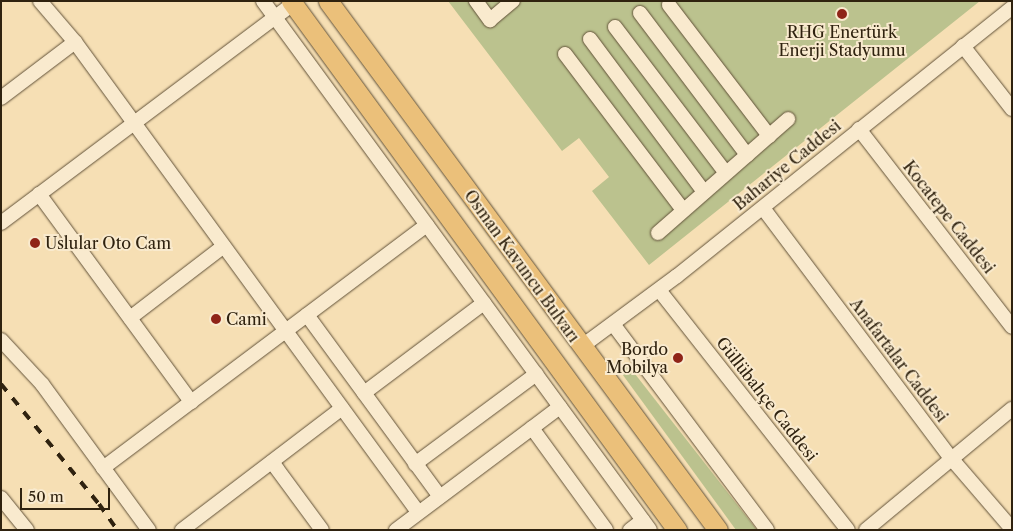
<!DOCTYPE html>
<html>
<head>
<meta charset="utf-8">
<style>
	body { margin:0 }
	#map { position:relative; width:1013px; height:531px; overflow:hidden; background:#f6dfb4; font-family:"Libre Caslon Text",serif }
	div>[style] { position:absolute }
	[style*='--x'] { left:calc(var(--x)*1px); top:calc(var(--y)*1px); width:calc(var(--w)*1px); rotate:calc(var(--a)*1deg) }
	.green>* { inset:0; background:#bbc28e }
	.roads { filter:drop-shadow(0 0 1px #615138) drop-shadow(0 0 1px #615138) }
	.minor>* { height:14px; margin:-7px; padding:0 7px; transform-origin:7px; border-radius:7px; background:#f9eace }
	.highway>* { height:19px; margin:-9.5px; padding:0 9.5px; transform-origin:9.5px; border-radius:9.5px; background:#ebc07a }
	.rail>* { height:4px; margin-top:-2px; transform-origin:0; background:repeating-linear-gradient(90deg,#2f220f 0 9px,transparent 0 18px) }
	.dots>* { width:14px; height:14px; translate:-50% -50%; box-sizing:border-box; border:2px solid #f9eace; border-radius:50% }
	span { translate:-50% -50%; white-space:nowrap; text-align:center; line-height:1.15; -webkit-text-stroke:4px #f9eace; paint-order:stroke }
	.poi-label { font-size:16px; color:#2f220f }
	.left { translate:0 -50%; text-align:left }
	.right { translate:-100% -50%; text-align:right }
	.street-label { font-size:16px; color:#2f220f }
	.frame { position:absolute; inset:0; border:2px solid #2f220f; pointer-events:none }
	.scale { position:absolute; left:20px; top:488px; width:90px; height:22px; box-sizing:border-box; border:2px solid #2f220f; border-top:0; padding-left:6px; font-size:15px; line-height:18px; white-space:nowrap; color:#2f220f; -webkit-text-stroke:4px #f9eace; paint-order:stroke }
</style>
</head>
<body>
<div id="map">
	<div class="green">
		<div style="clip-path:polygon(448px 1px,980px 1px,649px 265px,592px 191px,609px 177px,579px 138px,562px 151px)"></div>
		<div style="clip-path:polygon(622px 365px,628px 365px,757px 530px,736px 530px,620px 371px)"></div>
	</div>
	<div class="roads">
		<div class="minor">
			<div style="--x:40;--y:1;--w:54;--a:49.5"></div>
			<div style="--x:75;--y:42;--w:582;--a:53.88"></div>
			<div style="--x:263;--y:1;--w:655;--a:53.81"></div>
			<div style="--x:476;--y:1;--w:24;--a:54"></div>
			<div style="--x:490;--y:20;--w:30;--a:-40"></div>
			<div style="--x:669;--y:5;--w:165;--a:52.6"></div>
			<div style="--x:640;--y:13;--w:178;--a:53"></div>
			<div style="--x:615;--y:27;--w:183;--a:52.8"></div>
			<div style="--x:590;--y:39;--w:191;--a:53.3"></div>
			<div style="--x:963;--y:46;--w:80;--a:52.1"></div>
			<div style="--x:565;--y:54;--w:196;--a:52.9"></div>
			<div style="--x:1;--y:98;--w:93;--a:-37.1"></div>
			<div style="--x:859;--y:129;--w:250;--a:52.3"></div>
			<div style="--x:39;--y:194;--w:258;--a:53.8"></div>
			<div style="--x:763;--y:208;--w:313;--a:53.1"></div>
			<div style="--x:951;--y:458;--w:94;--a:49.3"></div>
			<div style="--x:1;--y:223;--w:365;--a:-36.9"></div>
			<div style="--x:658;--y:233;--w:173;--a:-41.2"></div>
			<div style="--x:659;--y:290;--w:305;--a:51.8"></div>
			<div style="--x:307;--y:315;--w:225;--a:53.8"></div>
			<div style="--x:130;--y:318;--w:118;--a:-37.5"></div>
			<div style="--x:613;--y:324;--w:257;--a:53.2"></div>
			<div style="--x:1;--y:340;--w:60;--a:47"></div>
			<div style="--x:42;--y:384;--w:181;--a:53.8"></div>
			<div style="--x:581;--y:347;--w:119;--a:-36.5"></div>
			<div style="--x:677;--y:276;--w:429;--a:-38.7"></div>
			<div style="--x:364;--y:393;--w:150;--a:-36.9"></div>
			<div style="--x:532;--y:428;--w:126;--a:54"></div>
			<div style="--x:272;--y:462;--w:84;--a:53.7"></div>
			<div style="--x:415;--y:464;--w:151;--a:-36.6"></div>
			<div style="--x:103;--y:468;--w:405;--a:-36.9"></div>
			<div style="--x:1;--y:498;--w:41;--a:50.9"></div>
			<div style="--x:182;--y:530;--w:201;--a:-37.3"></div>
			<div style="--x:396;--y:530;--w:205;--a:-36.9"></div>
			<div style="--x:630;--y:530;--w:16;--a:-38"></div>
			<div style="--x:866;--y:530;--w:190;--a:-39.7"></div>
		</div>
		<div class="highway">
			<div style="--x:291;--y:1;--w:655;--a:53.88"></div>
			<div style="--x:328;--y:1;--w:657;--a:53.6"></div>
		</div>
	</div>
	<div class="rail">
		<div style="--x:1;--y:384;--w:155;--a:50.8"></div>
		<div style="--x:99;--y:504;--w:32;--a:55"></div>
	</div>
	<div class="dots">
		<div style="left:842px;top:14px;background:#8f2418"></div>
		<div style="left:35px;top:243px;background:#8f2418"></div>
		<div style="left:216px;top:319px;background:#8f2418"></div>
		<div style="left:678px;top:358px;background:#8f2418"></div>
	</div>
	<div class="poi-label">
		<span style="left:842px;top:41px">RHG Enertürk<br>Enerji Stadyumu</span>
		<span class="left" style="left:45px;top:243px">Uslular Oto Cam</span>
		<span class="left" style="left:226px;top:319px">Cami</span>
		<span class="right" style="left:668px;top:358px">Bordo<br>Mobilya</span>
	</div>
	<div class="street-label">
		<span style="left:787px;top:165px;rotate:-39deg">Bahariye Caddesi</span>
		<span style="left:949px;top:217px;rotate:52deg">Kocatepe Caddesi</span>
		<span style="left:522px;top:266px;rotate:54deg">Osman Kavuncu Bulvarı</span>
		<span style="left:899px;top:360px;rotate:53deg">Anafartalar Caddesi</span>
		<span style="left:767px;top:399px;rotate:52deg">Güllübahçe Caddesi</span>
	</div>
	<div class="frame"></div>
	<div class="scale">50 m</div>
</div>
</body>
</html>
